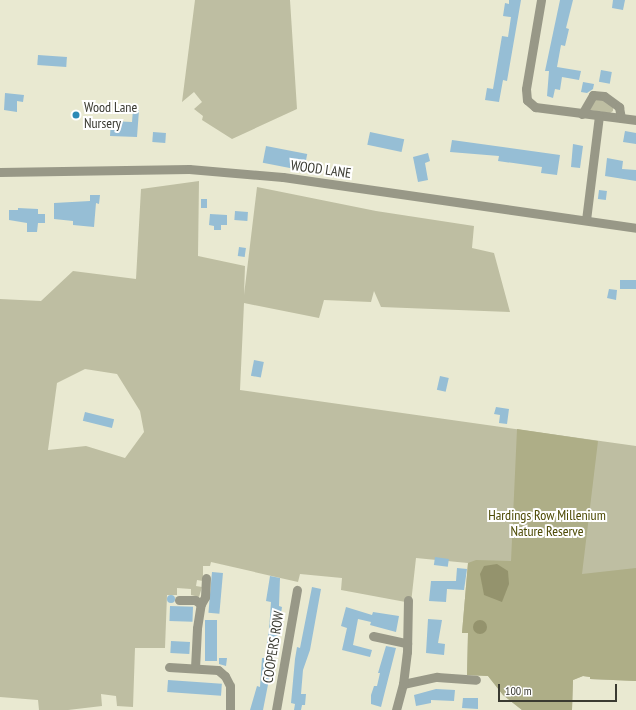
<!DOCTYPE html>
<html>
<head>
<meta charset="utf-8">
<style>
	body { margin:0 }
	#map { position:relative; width:636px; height:710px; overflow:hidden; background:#e9e9d1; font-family:"PT Sans Narrow",sans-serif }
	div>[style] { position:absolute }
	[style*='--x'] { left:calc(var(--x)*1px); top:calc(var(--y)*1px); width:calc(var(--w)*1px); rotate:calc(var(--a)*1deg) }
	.green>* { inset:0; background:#bebea2 }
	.forest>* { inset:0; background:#aeae87 }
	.water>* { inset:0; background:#94936d }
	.round { border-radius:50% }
	.building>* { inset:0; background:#96bed5; transform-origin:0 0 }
	.minor>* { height:9px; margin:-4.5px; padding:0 4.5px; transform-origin:4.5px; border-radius:4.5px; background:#989887 }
	.dots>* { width:11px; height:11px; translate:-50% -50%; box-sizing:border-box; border:2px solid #fff; border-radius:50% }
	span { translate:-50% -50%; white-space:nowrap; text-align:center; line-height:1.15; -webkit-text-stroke:4px #fff; paint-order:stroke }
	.poi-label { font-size:14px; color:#3a3a31 }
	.left { translate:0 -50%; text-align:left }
	.street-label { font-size:14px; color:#3a3a31 }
	.park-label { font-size:14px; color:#4d4a04 }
	.scale { position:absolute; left:498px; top:684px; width:119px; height:18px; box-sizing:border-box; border:2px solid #3a3a31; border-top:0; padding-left:5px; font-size:12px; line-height:14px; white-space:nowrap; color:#3a3a31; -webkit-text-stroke:3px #fff; paint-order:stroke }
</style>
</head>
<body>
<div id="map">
	<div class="green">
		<div style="clip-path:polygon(195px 0,290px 0,297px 109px,232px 139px,202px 120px,203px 116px,194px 109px,202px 102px,194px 92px,182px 102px)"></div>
		<div style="clip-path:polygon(599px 96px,613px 106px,613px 111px,610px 113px,589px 110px,589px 103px)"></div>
		<div style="clip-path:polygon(evenodd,199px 181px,198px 256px,245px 266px,244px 295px,257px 187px,376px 211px,474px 226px,472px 248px,494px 253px,510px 312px,381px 307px,374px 291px,371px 302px,324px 300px,319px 318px,244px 303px,240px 390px,636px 446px,636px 681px,590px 679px,590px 677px,583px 676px,573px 680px,572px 710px,522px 710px,503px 695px,488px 676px,467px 675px,468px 633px,462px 633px,468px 563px,416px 558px,411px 603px,341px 590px,342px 578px,300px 574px,298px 582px,211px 562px,210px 566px,203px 566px,203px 581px,197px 580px,196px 586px,202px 587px,199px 597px,191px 595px,191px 589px,177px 588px,177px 595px,167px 595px,165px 648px,135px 648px,133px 707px,117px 706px,116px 696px,101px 694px,102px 706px,68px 710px,39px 710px,38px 700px,0 697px,0 299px,41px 301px,73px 271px,136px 279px,141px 189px,199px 181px,85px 369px,117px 374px,140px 411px,144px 432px,125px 458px,86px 446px,48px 450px,57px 383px,85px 369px)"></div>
	</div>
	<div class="forest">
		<div style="clip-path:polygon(517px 429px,598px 441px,582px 574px,636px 568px,636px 681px,590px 679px,590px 677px,583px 676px,573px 680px,572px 710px,522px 710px,503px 695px,488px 676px,467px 675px,468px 633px,462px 633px,468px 563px,476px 560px,511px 561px)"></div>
	</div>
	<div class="water">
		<div style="clip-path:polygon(497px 564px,508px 571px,509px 584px,502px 602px,484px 595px,480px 574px,484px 566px)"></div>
		<div class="round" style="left:473px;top:620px;width:14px;height:14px"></div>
	</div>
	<div class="building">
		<div style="clip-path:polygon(509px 0,521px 0,507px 81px,503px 80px,499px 102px,485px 100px,487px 88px,493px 89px,502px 36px,508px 37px,511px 17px,503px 16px,505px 3px,509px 4px)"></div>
		<div style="clip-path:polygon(560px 0,573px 0,566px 28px,569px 29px,565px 46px,561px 45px,557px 67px,581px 71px,579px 80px,562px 77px,560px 90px,555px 89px,553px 98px,547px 96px,549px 71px,545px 71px)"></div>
		<div style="clip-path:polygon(613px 0,625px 0,623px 10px,612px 8px)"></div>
		<div style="left:38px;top:55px;width:29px;height:10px;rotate:4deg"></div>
		<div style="left:601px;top:70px;width:11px;height:12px;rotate:10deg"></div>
		<div style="clip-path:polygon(583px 82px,594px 84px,593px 89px,587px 93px,581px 92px)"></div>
		<div style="clip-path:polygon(5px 93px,24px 95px,23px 102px,17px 101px,17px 112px,4px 110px)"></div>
		<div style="clip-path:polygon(133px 109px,139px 110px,137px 137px,110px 136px,111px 121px,132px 122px)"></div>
		<div style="clip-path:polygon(625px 131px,636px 133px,636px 144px,623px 142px)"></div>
		<div style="left:153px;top:132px;width:13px;height:10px;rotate:4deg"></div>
		<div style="left:370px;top:132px;width:35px;height:13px;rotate:12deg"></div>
		<div style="clip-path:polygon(452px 140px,560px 155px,557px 175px,541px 173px,542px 167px,498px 161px,499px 156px,450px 152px)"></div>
		<div style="clip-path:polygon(573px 144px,583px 146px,580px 168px,571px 167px)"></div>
		<div style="left:266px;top:146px;width:42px;height:17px;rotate:11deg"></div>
		<div style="clip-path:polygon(428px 153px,430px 161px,425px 163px,428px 180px,418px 182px,413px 157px)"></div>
		<div style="clip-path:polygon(607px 158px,623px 161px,622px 169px,636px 170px,636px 181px,605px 176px)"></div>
		<div style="left:599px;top:190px;width:8px;height:9px;rotate:7deg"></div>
		<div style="clip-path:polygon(90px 195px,100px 195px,99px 204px,96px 203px,94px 227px,73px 225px,73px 221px,54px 219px,54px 203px,90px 201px)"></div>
		<div style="left:201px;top:199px;width:6px;height:9px"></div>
		<div style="clip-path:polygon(18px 208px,38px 209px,38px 214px,45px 214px,45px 223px,38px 223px,37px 232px,27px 232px,27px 223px,9px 220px,9px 210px,18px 210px)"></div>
		<div style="left:235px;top:211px;width:13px;height:9px;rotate:4deg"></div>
		<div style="clip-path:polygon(210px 214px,227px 215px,227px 225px,221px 225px,221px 230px,214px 230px,214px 226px,209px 225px)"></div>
		<div style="left:239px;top:247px;width:7px;height:9px;rotate:8deg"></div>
		<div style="left:636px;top:280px;width:9px;height:16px;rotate:90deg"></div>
		<div style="clip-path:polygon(609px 289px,617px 290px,616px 300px,607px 298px)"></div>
		<div style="left:254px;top:360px;width:10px;height:16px;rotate:11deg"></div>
		<div style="left:440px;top:376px;width:9px;height:14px;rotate:13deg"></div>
		<div style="clip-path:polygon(496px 407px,509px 409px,507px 424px,499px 423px,500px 415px,494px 414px)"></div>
		<div style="left:85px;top:412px;width:30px;height:9px;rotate:14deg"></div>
		<div style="left:435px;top:557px;width:14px;height:8px;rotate:8deg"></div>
		<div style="clip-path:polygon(457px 568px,467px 569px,464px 590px,447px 589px,446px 602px,429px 601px,431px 581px,456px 581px)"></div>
		<div style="left:212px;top:572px;width:11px;height:41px;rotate:5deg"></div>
		<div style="clip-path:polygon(270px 576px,280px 578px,279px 606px,282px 607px,277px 639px,263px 710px,250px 710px,257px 686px,260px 687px,262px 658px,265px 658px,269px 630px,271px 602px,266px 601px)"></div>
		<div style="clip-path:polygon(312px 587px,321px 589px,310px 650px,303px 670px,301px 694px,306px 694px,305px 705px,302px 705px,301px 710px,294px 710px,295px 704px,291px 703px,295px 659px,297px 647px,300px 648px)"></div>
		<div class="round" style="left:167px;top:595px;width:8px;height:8px"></div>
		<div style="left:170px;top:606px;width:23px;height:15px;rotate:2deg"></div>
		<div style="clip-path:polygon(346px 607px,372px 615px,373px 612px,399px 616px,396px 632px,370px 625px,371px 622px,358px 619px,353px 645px,372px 650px,370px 657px,342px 650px,347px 628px,341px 626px)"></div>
		<div style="clip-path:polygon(428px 619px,442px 620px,438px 643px,445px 644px,444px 655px,426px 653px)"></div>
		<div style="left:205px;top:620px;width:12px;height:41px"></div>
		<div style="left:171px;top:641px;width:19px;height:12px;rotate:3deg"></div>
		<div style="clip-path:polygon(386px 646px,396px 648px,381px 707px,371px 704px,371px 695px,374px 686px,377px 686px,380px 673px,378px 673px)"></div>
		<div style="clip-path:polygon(219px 658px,227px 658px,226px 666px,219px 664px)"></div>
		<div style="left:168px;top:680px;width:54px;height:12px;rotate:4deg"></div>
		<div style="clip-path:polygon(436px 689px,455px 690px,454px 701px,431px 700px,431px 703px,416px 706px,414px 695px)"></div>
		<div style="clip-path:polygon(463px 698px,478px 698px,478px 709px,462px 708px)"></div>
	</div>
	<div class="minor">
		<div style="--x:541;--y:0;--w:90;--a:99.6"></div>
		<div style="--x:526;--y:89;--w:11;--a:85"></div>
		<div style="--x:527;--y:100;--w:11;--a:41"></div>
		<div style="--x:535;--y:107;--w:102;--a:7.3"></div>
		<div style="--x:582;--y:114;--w:22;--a:-60"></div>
		<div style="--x:593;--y:95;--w:11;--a:5"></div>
		<div style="--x:604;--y:96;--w:19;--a:36"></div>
		<div style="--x:619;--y:107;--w:11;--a:80"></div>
		<div style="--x:0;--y:172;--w:189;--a:-0.9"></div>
		<div style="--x:189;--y:169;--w:94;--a:4.9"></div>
		<div style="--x:283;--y:177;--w:357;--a:8.2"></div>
		<div style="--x:586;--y:220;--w:105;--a:-82.9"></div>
		<div style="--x:179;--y:600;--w:16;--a:0"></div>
		<div style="--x:195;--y:600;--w:7;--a:34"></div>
		<div style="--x:373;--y:636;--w:35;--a:12"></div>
		<div style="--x:169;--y:667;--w:49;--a:3.5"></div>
		<div style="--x:218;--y:670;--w:9;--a:41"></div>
		<div style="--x:225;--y:676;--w:11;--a:63"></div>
		<div style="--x:230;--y:686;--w:24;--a:90"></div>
		<div style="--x:195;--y:668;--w:40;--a:-87.1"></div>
		<div style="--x:197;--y:628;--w:24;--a:-81"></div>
		<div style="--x:201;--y:604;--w:8;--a:-60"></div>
		<div style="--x:205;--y:597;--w:19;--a:-87"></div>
		<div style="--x:403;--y:684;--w:35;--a:-12"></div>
		<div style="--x:437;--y:677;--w:39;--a:4"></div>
		<div style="--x:276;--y:710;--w:122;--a:-80.1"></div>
		<div style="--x:396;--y:710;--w:27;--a:-75"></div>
		<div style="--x:403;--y:684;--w:32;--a:-83"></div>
		<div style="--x:407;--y:652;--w:52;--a:-88.9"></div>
	</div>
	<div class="dots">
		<div style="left:76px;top:115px;background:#2c8ab6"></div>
	</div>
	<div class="poi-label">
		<span class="left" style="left:84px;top:115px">Wood Lane<br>Nursery</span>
	</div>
	<div class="street-label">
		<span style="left:321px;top:169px;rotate:8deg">WOOD LANE</span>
		<span style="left:273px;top:647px;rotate:-81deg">COOPERS ROW</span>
	</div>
	<div class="park-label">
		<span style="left:547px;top:523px">Hardings Row Millenium<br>Nature Reserve</span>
	</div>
	<div class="scale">100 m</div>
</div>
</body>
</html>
